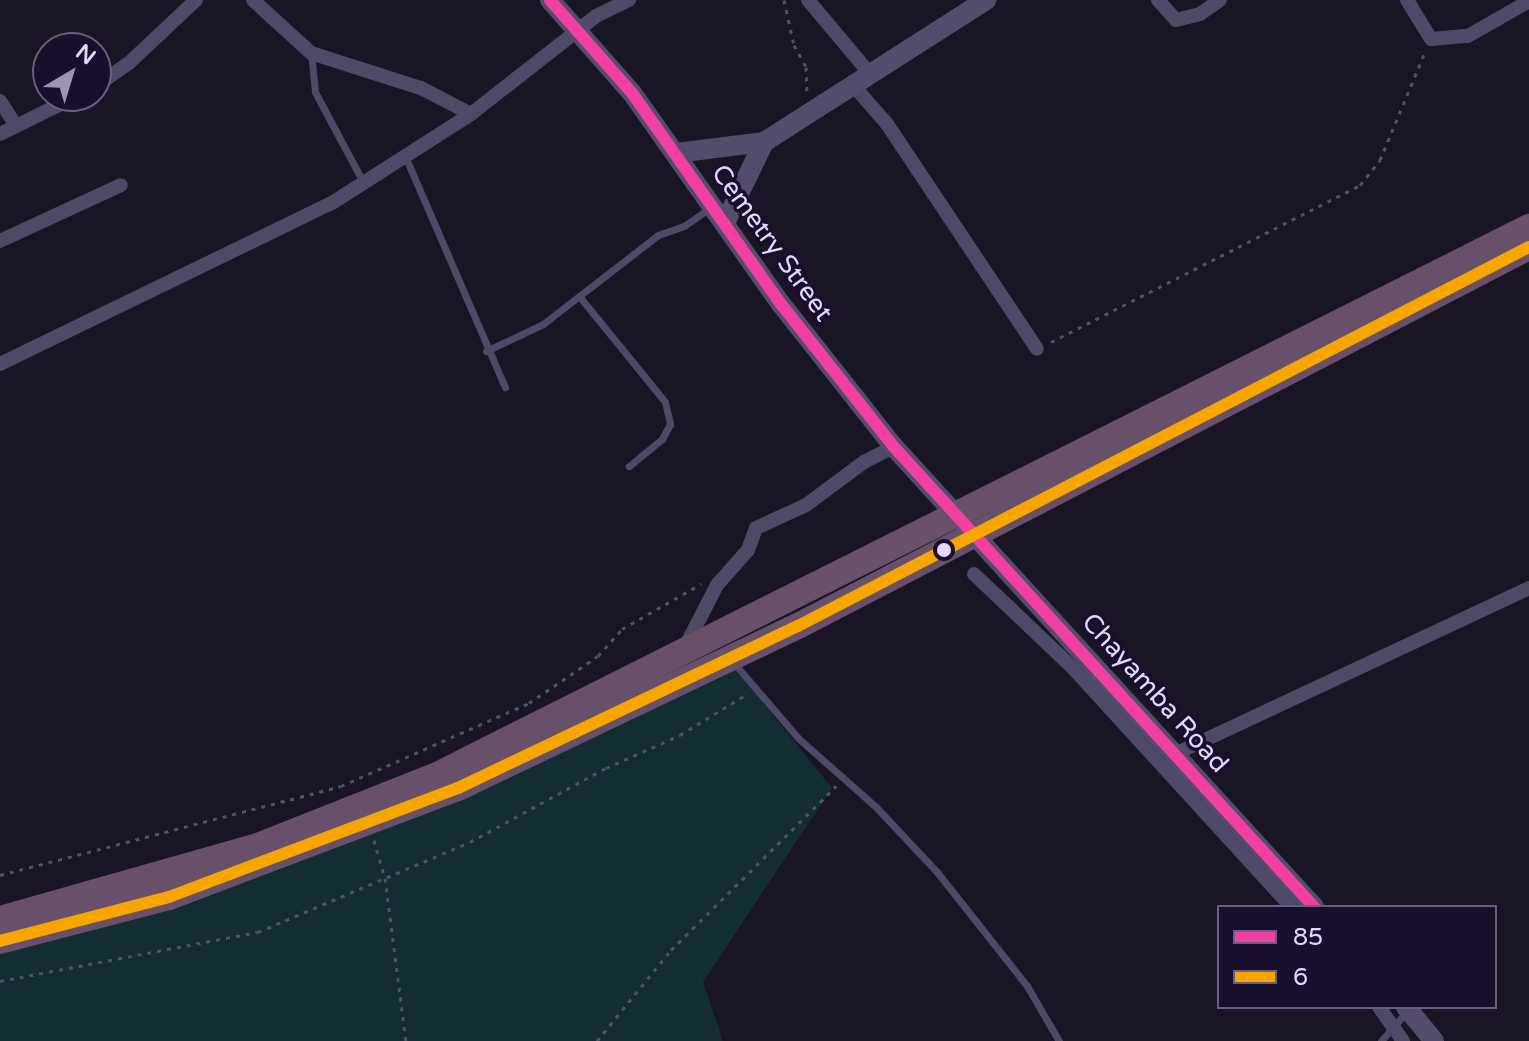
<!DOCTYPE html>
<html>
<head>
<meta charset="utf-8">
<style>
	body { margin:0 }
	#map { position:relative; width:1529px; height:1041px; overflow:hidden; background:#1a1525; font-family:"Varela Round",sans-serif }
	div>[style] { position:absolute }
	[style*='--x'] { left:calc(var(--x)*1px); top:calc(var(--y)*1px); width:calc(var(--w)*1px); rotate:calc(var(--a)*1deg) }
	.green>* { inset:0; background:#122e33 }
	.path>* { height:3px; margin-top:-1.5px; transform-origin:0; background:repeating-linear-gradient(90deg,#495566 0 4px,transparent 0 10px) }
	.lane>* { height:7px; margin:-3.5px; padding:0 3.5px; transform-origin:3.5px; border-radius:3.5px; background:#4e4966 }
	.street>* { height:14px; margin:-7px; padding:0 7px; transform-origin:7px; border-radius:7px; background:#4e4966 }
	.secondary>* { height:20px; margin:-10px; padding:0 10px; transform-origin:10px; border-radius:10px; background:#534d6b }
	.highway>* { height:26px; margin:-13px; padding:0 13px; transform-origin:13px; border-radius:13px; background:#68506a }
	.bus-1>* { height:12px; margin:-6px; padding:0 6px; transform-origin:6px; border-radius:6px; background:#f240a1 }
	.bus-2>* { height:12px; margin:-6px; padding:0 6px; transform-origin:6px; border-radius:6px; background:#f7a600 }
	.dots>* { width:22px; height:22px; translate:-50% -50%; box-sizing:border-box; border:4px solid #170f2b; border-radius:50% }
	span { translate:-50% -50%; white-space:nowrap; text-align:center; line-height:1.15; -webkit-text-stroke:7px #170f2b; paint-order:stroke }
	.street-label { font-size:26px; color:#e1d8ff }
	.legend { position:absolute; left:1217px; top:905px; width:280px; height:104px; box-sizing:border-box; background:#170f2b; border:2px solid #685f80; margin:0; padding:10px 14px; list-style:none; font-size:24px; color:#e1d8ff }
	.legend li { display:flex; align-items:center; gap:16px; height:40px }
	.legend b { width:40px; border:2px solid #685f80 }
	.north { position:absolute; left:32px; top:32px; width:80px; height:80px; box-sizing:border-box; background:#170f2b; border:2px solid #685f80; border-radius:50%; rotate:38deg; font-size:22px; font-weight:700; line-height:32px; text-align:center; color:#e1d8ff }
	.north::after { content:''; display:block; margin:auto; width:28px; height:36px; background:#9b94b3; clip-path:polygon(50% 0,100% 100%,50% 72%,0 100%) }
</style>
</head>
<body>
<div id="map">
	<div class="green">
		<div style="clip-path:polygon(734px 667px,832px 788px,703px 982px,723px 1041px,0 1041px,0 947px)"></div>
	</div>
	<div class="path">
		<div style="--x:784;--y:0;--w:46;--a:77.5"></div>
		<div style="--x:794;--y:45;--w:25;--a:61"></div>
		<div style="--x:806;--y:67;--w:25;--a:88"></div>
		<div style="--x:1051;--y:342;--w:347;--a:-26.9"></div>
		<div style="--x:1360;--y:185;--w:32;--a:-51"></div>
		<div style="--x:1380;--y:160;--w:117;--a:-67.4"></div>
		<div style="--x:374;--y:840;--w:40;--a:74"></div>
		<div style="--x:385;--y:878;--w:164;--a:82.7"></div>
		<div style="--x:0;--y:875;--w:352;--a:-14.6"></div>
		<div style="--x:341;--y:786;--w:206;--a:-23.8"></div>
		<div style="--x:529;--y:703;--w:83;--a:-34.3"></div>
		<div style="--x:598;--y:656;--w:36;--a:-48"></div>
		<div style="--x:622;--y:629;--w:91;--a:-29.7"></div>
		<div style="--x:0;--y:981;--w:263;--a:-10.8"></div>
		<div style="--x:258;--y:932;--w:230;--a:-23"></div>
		<div style="--x:470;--y:842;--w:155;--a:-28.6"></div>
		<div style="--x:606;--y:768;--w:81;--a:-24"></div>
		<div style="--x:680;--y:735;--w:79;--a:-31.5"></div>
		<div style="--x:597;--y:1041;--w:117;--a:-50.9"></div>
		<div style="--x:671;--y:950;--w:233;--a:-44.8"></div>
	</div>
	<div class="lane">
		<div style="--x:311;--y:53;--w:39;--a:84"></div>
		<div style="--x:315;--y:92;--w:102;--a:61.9"></div>
		<div style="--x:405;--y:156;--w:252;--a:66.6"></div>
		<div style="--x:579;--y:296;--w:136;--a:50.9"></div>
		<div style="--x:665;--y:402;--w:23;--a:77"></div>
		<div style="--x:670;--y:424;--w:17;--a:118"></div>
		<div style="--x:662;--y:439;--w:43;--a:140.7"></div>
		<div style="--x:486;--y:351;--w:63;--a:-25.3"></div>
		<div style="--x:543;--y:324;--w:145;--a:-37.7"></div>
		<div style="--x:658;--y:235;--w:28;--a:-19"></div>
		<div style="--x:684;--y:226;--w:33;--a:-35"></div>
		<div style="--x:734;--y:663;--w:99;--a:49.5"></div>
		<div style="--x:798;--y:738;--w:104;--a:41.5"></div>
		<div style="--x:876;--y:807;--w:89;--a:46.8"></div>
		<div style="--x:937;--y:872;--w:145;--a:51.7"></div>
		<div style="--x:1027;--y:986;--w:64;--a:59.8"></div>
		<div style="--x:1381;--y:1041;--w:40;--a:-49"></div>
	</div>
	<div class="street">
		<div style="--x:253;--y:0;--w:79;--a:42.4"></div>
		<div style="--x:311;--y:53;--w:115;--a:17.7"></div>
		<div style="--x:421;--y:88;--w:56;--a:27.5"></div>
		<div style="--x:808;--y:0;--w:98;--a:50"></div>
		<div style="--x:1158;--y:0;--w:27;--a:48"></div>
		<div style="--x:1176;--y:20;--w:25;--a:-14"></div>
		<div style="--x:1200;--y:14;--w:24;--a:-35"></div>
		<div style="--x:1407;--y:0;--w:46;--a:58.4"></div>
		<div style="--x:1431;--y:39;--w:37;--a:-5"></div>
		<div style="--x:1468;--y:36;--w:70;--a:-29.8"></div>
		<div style="--x:853;--y:85;--w:52;--a:48.9"></div>
		<div style="--x:887;--y:124;--w:270;--a:56.3"></div>
		<div style="--x:96;--y:86;--w:40;--a:-34.9"></div>
		<div style="--x:129;--y:63;--w:92;--a:-43.2"></div>
		<div style="--x:0;--y:101;--w:30;--a:57"></div>
		<div style="--x:0;--y:134;--w:86;--a:-26.3"></div>
		<div style="--x:0;--y:241;--w:133;--a:-24.8"></div>
		<div style="--x:0;--y:364;--w:369;--a:-25.9"></div>
		<div style="--x:332;--y:203;--w:165;--a:-32.6"></div>
		<div style="--x:471;--y:114;--w:159;--a:-38.1"></div>
		<div style="--x:596;--y:16;--w:37;--a:-26"></div>
		<div style="--x:974;--y:574;--w:137;--a:43.5"></div>
		<div style="--x:1073;--y:668;--w:323;--a:47.6"></div>
		<div style="--x:684;--y:649;--w:72;--a:-62.7"></div>
		<div style="--x:717;--y:585;--w:47;--a:-48.5"></div>
		<div style="--x:748;--y:550;--w:23;--a:-70"></div>
		<div style="--x:756;--y:528;--w:55;--a:-24.7"></div>
		<div style="--x:806;--y:505;--w:72;--a:-36.6"></div>
		<div style="--x:864;--y:462;--w:34;--a:-27"></div>
		<div style="--x:1175;--y:754;--w:391;--a:-25.1"></div>
		<div style="--x:1379;--y:1007;--w:42;--a:54.8"></div>
	</div>
	<div class="secondary">
		<div style="--x:550;--y:0;--w:124;--a:48.6"></div>
		<div style="--x:632;--y:93;--w:258;--a:54.8"></div>
		<div style="--x:781;--y:304;--w:182;--a:51.7"></div>
		<div style="--x:894;--y:447;--w:623;--a:47.6"></div>
		<div style="--x:676;--y:153;--w:89;--a:-7.1"></div>
		<div style="--x:764;--y:142;--w:264;--a:-32.6"></div>
		<div style="--x:725;--y:223;--w:90;--a:-64.3"></div>
		<div style="--x:1406;--y:1007;--w:44;--a:50.5"></div>
	</div>
	<div class="highway">
		<div style="--x:0;--y:919;--w:268;--a:-15.8"></div>
		<div style="--x:258;--y:846;--w:193;--a:-21.6"></div>
		<div style="--x:437;--y:775;--w:1222;--a:-26.65"></div>
		<div style="--x:0;--y:941;--w:175;--a:-14.6"></div>
		<div style="--x:169;--y:897;--w:309;--a:-20.7"></div>
		<div style="--x:458;--y:788;--w:377;--a:-25.5"></div>
		<div style="--x:798;--y:626;--w:823;--a:-27.41"></div>
	</div>
	<div class="bus-1">
		<div style="--x:550;--y:0;--w:124;--a:48.6"></div>
		<div style="--x:632;--y:93;--w:258;--a:54.8"></div>
		<div style="--x:781;--y:304;--w:182;--a:51.7"></div>
		<div style="--x:894;--y:447;--w:623;--a:47.6"></div>
	</div>
	<div class="bus-2">
		<div style="--x:0;--y:941;--w:175;--a:-14.6"></div>
		<div style="--x:169;--y:897;--w:309;--a:-20.7"></div>
		<div style="--x:458;--y:788;--w:377;--a:-25.5"></div>
		<div style="--x:798;--y:626;--w:823;--a:-27.41"></div>
	</div>
	<div class="dots">
		<div style="left:944px;top:550px;background:#e1d8ff"></div>
	</div>
	<div class="street-label">
		<span style="left:772px;top:243px;rotate:54deg">Cemetry Street</span>
		<span style="left:1155px;top:693px;rotate:48deg">Chayamba Road</span>
	</div>
	<ul class="legend">
	<li><b style="height:10px;background:#f240a1"></b>85</li>
	<li><b style="height:10px;background:#f7a600"></b>6</li>
	</ul>
	<div class="north">N</div>
</div>
</body>
</html>
